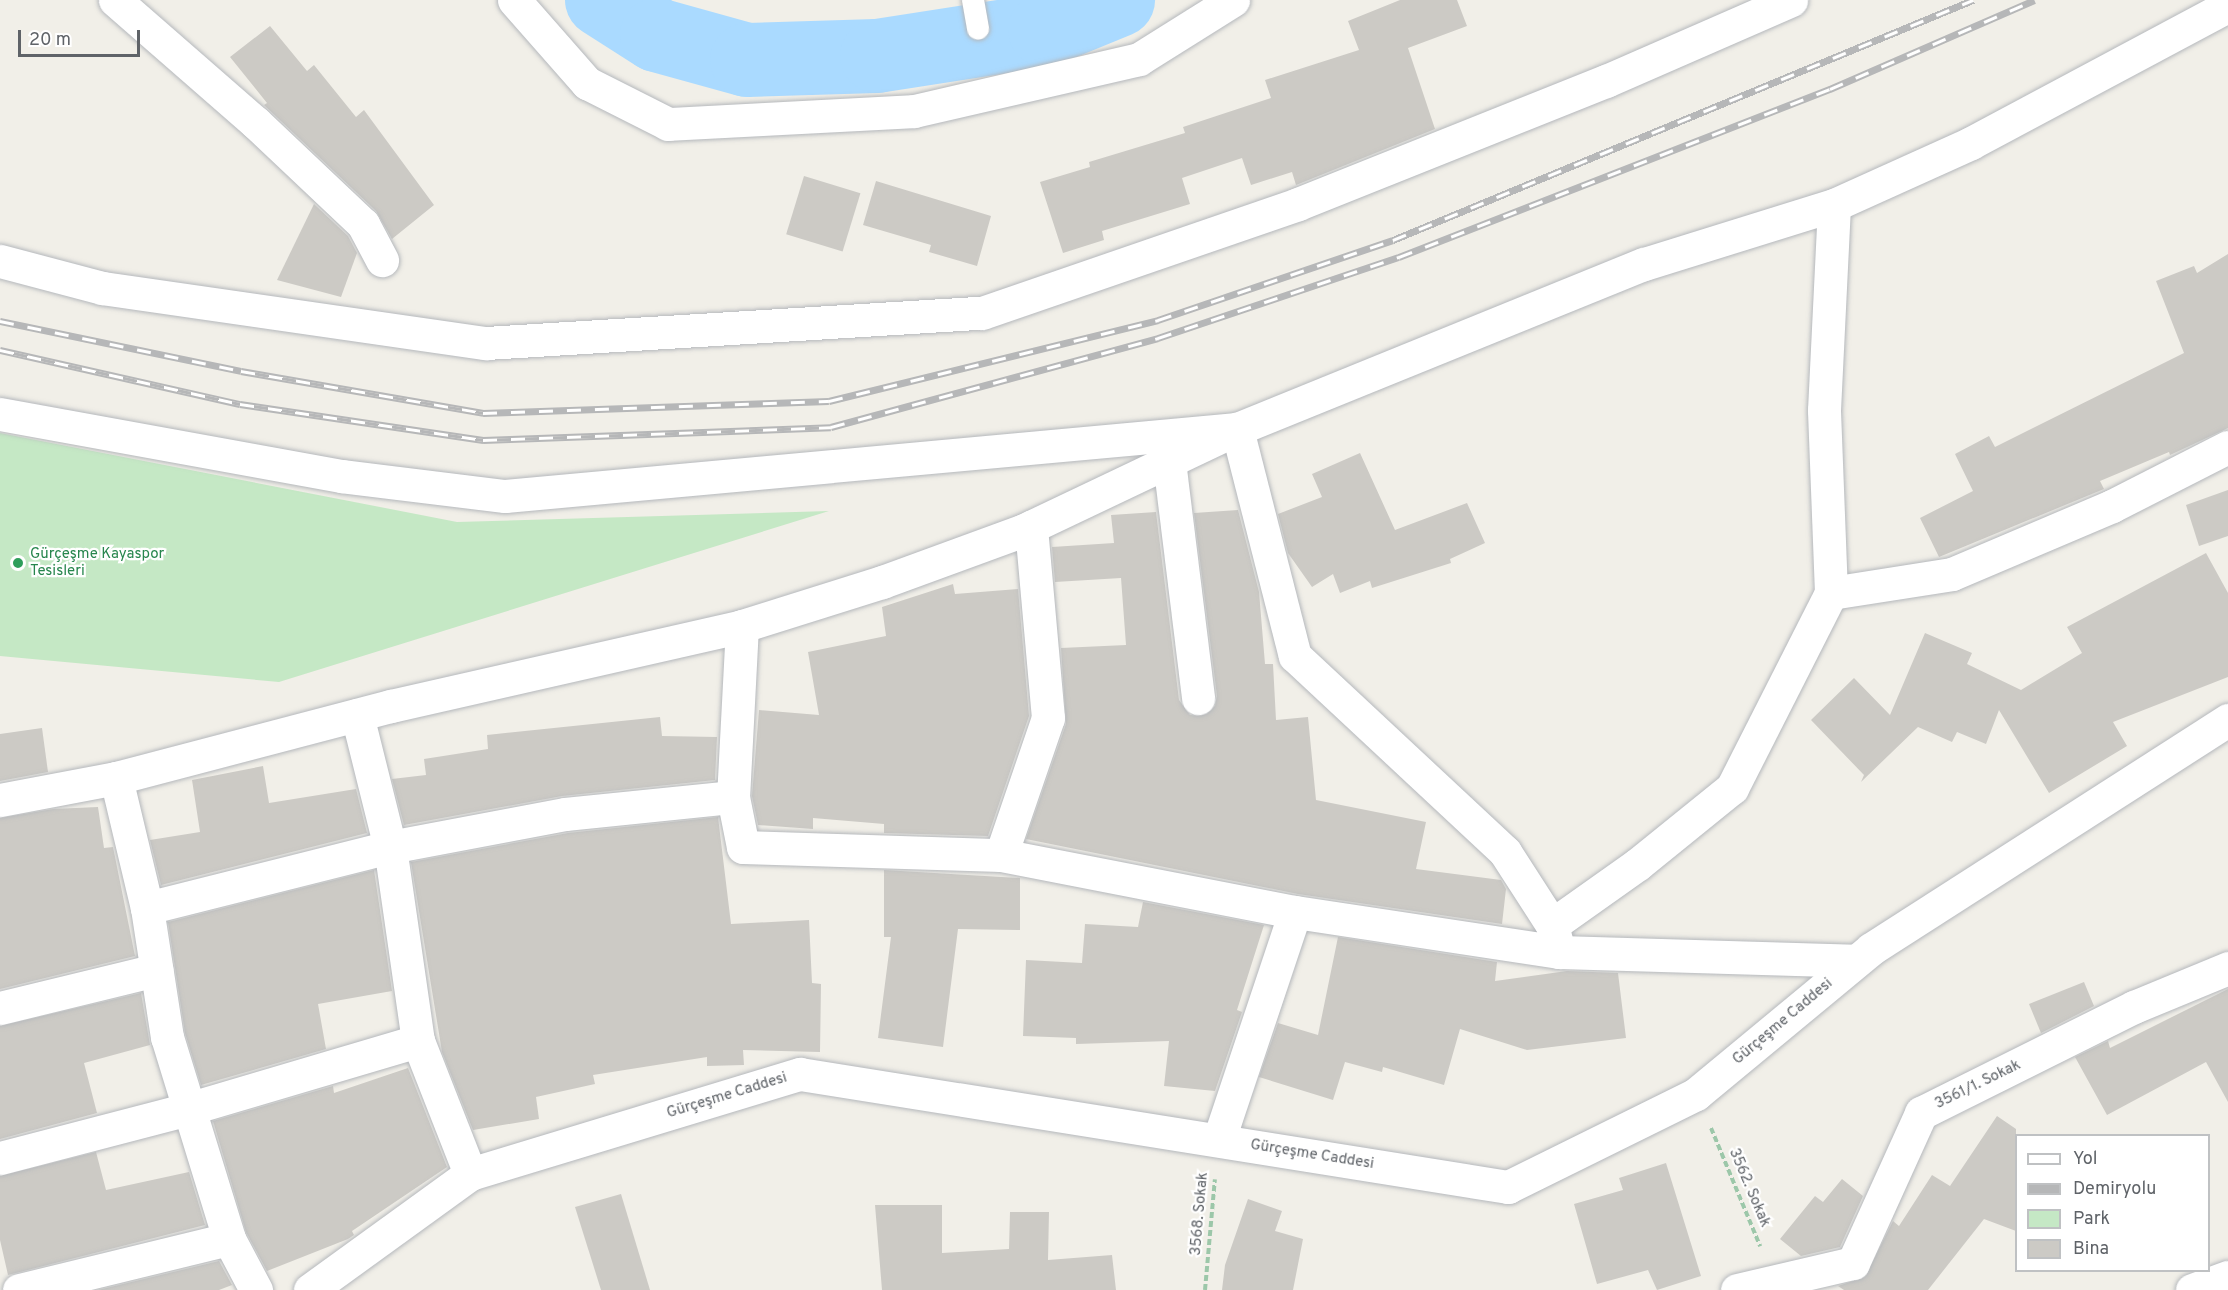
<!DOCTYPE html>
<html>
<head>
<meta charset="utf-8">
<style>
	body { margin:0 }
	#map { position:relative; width:2228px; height:1290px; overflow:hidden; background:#f1efe8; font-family:Overpass,sans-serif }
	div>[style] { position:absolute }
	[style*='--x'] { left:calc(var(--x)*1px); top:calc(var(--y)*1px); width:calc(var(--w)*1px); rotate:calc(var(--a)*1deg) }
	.green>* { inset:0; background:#c5e8c5 }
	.river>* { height:74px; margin:-37px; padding:0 37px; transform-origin:37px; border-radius:37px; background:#aadaff }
	.building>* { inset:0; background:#cccac5; transform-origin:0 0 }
	.path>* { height:4px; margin-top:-2px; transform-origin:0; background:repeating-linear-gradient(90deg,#9cc7a9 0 6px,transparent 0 9px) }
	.roads { filter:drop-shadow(0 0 2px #b5b8bc) drop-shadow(0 0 2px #b5b8bc) }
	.lane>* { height:22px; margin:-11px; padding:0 11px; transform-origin:11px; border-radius:11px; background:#fff }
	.street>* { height:33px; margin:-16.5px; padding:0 16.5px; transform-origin:16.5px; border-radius:16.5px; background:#fff }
	.secondary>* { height:33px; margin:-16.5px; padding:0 16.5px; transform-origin:16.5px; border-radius:16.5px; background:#fff }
	.rail>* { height:7px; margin-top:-3.5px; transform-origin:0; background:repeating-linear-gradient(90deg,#fff 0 14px,#b6b7b8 0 28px); box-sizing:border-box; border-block:2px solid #b6b7b8 }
	.dots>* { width:16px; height:16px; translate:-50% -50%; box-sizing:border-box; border:3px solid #fff; border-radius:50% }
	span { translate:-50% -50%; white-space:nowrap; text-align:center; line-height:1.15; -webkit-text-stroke:4.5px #fff; paint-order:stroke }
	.leisure-label { font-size:15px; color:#27864d }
	.left { translate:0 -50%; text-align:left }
	.street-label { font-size:15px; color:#5f6368 }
	.legend { position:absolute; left:2015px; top:1134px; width:195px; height:138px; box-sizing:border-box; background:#fff; border:2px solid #bfc1c3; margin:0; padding:8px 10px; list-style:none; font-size:18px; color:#5f6368 }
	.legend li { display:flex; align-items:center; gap:12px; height:30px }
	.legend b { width:30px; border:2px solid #bfc1c3 }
	.scale { position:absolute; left:18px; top:30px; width:122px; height:27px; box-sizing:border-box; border:3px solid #5f6368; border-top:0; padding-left:8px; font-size:18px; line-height:21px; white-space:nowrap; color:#5f6368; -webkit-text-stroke:4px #fff; paint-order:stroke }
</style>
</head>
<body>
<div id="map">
	<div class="green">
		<div style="clip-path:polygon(0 433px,457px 522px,829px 511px,279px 682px,0 656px)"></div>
	</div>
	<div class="river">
		<div style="--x:602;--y:0;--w:65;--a:32.5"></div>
		<div style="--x:657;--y:35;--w:93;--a:15.5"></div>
		<div style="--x:747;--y:60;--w:130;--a:-1.8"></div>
		<div style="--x:877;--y:56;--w:170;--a:-8.8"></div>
		<div style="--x:1045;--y:30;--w:79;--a:-22.3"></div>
	</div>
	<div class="building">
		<div style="clip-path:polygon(1400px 0,1457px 0,1467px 26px,1408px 48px,1435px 129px,1296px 185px,1292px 172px,1251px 185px,1242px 158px,1182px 178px,1190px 204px,1102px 231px,1104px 240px,1063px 253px,1040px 182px,1090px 167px,1089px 162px,1185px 133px,1183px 127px,1271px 98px,1265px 80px,1359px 50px,1348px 21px)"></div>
		<div style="clip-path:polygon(270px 26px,307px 71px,314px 65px,356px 117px,364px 110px,434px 205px,392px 239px,376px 211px,264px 105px,267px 103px,230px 57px)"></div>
		<div style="left:804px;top:176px;width:59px;height:61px;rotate:17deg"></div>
		<div style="clip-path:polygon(876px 181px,991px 216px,977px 266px,929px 252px,931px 245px,863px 225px)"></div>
		<div style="clip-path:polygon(314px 204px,348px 236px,357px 253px,341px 297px,277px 280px)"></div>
		<div style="clip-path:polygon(2228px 254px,2228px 428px,2170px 455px,2169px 452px,2100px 481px,2104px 489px,1939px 557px,1920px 518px,1973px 491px,1955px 454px,1989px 436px,1995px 447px,2184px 353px,2156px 281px,2194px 266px,2197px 273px)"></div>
		<div style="clip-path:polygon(1360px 453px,1395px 530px,1467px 503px,1485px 543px,1450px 559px,1451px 563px,1372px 588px,1370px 581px,1340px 593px,1333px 574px,1312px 587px,1288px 553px,1278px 514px,1322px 497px,1312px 474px)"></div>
		<div style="clip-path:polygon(2228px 490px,2228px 536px,2199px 546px,2186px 505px)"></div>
		<div style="clip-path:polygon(1238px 510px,1259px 592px,1265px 664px,1273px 664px,1276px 720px,1308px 717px,1316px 800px,1426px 822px,1416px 869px,1501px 880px,1506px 889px,1502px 924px,1298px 894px,1026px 839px,1066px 724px,1061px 648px,1126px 645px,1121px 578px,1055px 582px,1052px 547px,1114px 543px,1111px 515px,1156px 512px,1179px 700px,1190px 715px,1201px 716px,1215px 706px,1217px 696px,1194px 513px)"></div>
		<div style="clip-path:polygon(2206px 553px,2228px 593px,2228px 677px,2113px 722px,2127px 746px,2049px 793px,1999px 710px,1986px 744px,1957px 732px,1952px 742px,1918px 727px,1861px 782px,1864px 775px,1811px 720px,1854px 678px,1890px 715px,1925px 633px,1972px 653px,1967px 664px,2021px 690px,2082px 653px,2067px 627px)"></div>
		<div style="clip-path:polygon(953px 584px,955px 594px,1018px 589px,1029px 716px,988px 836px,884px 833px,884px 824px,813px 818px,813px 829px,758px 825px,752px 796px,759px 710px,819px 715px,808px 652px,886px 636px,882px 607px)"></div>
		<div style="clip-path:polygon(660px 717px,662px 736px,717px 737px,715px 780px,562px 796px,404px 825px,392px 779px,426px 775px,424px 759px,488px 749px,487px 735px)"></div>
		<div style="clip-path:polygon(42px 728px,48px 772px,0 781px,0 734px)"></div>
		<div style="clip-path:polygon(263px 766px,269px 803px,356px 789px,367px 833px,161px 885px,150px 840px,200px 832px,192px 780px)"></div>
		<div style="clip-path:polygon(98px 807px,104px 848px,113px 847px,135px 956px,0 989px,0 818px,53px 809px)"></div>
		<div style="clip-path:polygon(718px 817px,731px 924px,809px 920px,812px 983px,821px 984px,820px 1052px,743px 1050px,744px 1065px,707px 1066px,707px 1057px,593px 1075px,595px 1084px,536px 1097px,539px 1119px,473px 1130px,442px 1052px,411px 862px,568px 833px)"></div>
		<div style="clip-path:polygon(374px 870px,392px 991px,318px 1004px,326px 1049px,201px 1085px,185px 1033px,168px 922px)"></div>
		<div style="clip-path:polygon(884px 870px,1020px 878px,1020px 930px,958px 929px,943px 1047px,878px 1038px,891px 937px,884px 937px)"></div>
		<div style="clip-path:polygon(1143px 902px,1264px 925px,1237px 1010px,1242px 1012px,1215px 1091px,1164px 1086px,1169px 1041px,1076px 1044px,1076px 1038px,1023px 1036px,1026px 960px,1082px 963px,1085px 924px,1138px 927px)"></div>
		<div style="clip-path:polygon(1338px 937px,1497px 962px,1495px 981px,1567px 971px,1618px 973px,1626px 1038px,1527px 1050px,1460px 1029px,1444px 1085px,1383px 1067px,1382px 1072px,1345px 1062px,1333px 1100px,1259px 1077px,1278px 1023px,1318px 1035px)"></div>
		<div style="clip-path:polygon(2084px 982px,2094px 1006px,2041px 1033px,2029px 1004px)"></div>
		<div style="clip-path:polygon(2228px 989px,2228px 1102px,2206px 1062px,2107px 1115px,2075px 1057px,2108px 1041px,2110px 1048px)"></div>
		<div style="clip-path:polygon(141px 993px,150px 1045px,84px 1063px,97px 1113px,0 1139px,0 1026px)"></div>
		<div style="clip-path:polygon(408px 1068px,447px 1167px,352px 1231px,354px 1235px,348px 1239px,267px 1271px,246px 1232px,213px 1121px,333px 1086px,334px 1093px)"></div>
		<div style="clip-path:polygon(1997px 1116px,2016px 1129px,2016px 1231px,1984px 1219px,1928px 1290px,1844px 1290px,1838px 1286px,1865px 1277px,1893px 1221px,1899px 1226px,1932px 1175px,1950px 1186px)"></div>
		<div style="clip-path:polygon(96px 1152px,106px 1190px,189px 1172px,205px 1225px,8px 1275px,0 1240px,0 1176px)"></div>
		<div style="clip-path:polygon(1666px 1163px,1701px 1276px,1657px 1290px,1648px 1270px,1597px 1284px,1574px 1204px,1623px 1190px,1619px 1178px)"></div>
		<div style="clip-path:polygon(1842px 1179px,1863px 1196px,1840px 1247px,1801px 1256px,1780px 1239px,1815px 1196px,1823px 1202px)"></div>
		<div style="clip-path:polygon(621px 1194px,650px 1290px,601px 1290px,575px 1207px)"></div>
		<div style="clip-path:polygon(1248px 1199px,1282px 1211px,1275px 1231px,1303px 1239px,1293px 1290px,1222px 1290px,1225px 1265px)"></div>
		<div style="clip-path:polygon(875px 1205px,942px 1205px,942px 1253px,1009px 1249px,1010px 1212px,1049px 1212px,1048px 1260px,1112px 1255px,1116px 1290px,882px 1290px)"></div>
		<div style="clip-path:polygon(219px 1261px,232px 1285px,219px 1290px,98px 1290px)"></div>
	</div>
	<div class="path">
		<div style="--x:1711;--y:1128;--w:128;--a:67.4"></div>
		<div style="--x:1205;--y:1290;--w:111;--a:-84.9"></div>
	</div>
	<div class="roads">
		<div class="lane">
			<div style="--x:973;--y:0;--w:29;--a:80"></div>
		</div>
		<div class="street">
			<div style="--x:115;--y:0;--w:186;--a:41.1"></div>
			<div style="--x:255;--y:122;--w:149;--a:43.4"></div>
			<div style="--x:363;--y:224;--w:41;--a:62.2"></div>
			<div style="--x:514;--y:0;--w:111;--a:48.7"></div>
			<div style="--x:587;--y:83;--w:91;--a:26.8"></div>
			<div style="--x:668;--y:124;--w:246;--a:-3"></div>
			<div style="--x:914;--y:111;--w:231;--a:-13"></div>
			<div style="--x:1139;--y:59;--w:111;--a:-32.1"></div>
			<div style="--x:0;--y:261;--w:106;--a:14.8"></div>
			<div style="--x:102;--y:288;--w:388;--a:8.2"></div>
			<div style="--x:486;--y:343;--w:497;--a:-3.5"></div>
			<div style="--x:982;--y:313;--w:334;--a:-19"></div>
			<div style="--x:1298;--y:204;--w:332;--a:-21.8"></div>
			<div style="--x:1606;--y:81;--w:202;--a:-23.6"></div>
			<div style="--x:0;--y:414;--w:347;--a:10.3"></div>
			<div style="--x:341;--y:476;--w:165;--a:7"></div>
			<div style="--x:505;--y:496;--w:735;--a:-5.23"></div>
			<div style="--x:1237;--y:429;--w:439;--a:-22.1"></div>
			<div style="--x:1644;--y:264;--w:199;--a:-17.3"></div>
			<div style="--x:1834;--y:205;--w:150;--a:-24.3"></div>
			<div style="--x:1971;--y:143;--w:291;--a:-28.1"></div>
			<div style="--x:1169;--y:461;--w:239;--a:83"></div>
			<div style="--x:1831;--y:593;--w:122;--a:-8.9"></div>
			<div style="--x:1952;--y:574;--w:174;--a:-23"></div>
			<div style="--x:2112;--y:506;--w:130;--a:-27"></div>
			<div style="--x:742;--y:626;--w:171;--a:93"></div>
			<div style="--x:733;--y:797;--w:51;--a:78.7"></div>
			<div style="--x:743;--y:847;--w:258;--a:1.8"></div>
			<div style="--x:1001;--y:855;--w:299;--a:11"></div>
			<div style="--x:1295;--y:912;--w:267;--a:8.6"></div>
			<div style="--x:1559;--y:952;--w:296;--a:1.7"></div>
			<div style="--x:357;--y:715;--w:136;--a:76"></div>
			<div style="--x:390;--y:847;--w:196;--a:81.8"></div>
			<div style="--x:418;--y:1041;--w:143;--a:68.6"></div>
			<div style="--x:116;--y:778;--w:134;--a:76.6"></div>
			<div style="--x:147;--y:908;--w:131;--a:81.2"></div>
			<div style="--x:167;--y:1037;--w:211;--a:72.9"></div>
			<div style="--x:229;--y:1239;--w:58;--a:62.1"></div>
			<div style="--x:0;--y:800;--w:118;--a:-10.7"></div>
			<div style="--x:116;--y:778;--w:284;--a:-14.7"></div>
			<div style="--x:391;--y:706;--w:360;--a:-12.8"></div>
			<div style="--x:742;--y:626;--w:147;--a:-17.4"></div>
			<div style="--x:882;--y:582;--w:151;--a:-20.1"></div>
			<div style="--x:1024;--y:530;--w:236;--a:-25.4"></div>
			<div style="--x:1237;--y:429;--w:234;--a:75.7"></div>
			<div style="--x:1295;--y:656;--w:287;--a:43"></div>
			<div style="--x:1505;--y:852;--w:87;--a:57.2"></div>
			<div style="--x:1552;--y:925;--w:28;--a:75"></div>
			<div style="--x:1001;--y:855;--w:145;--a:-71.1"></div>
			<div style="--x:1048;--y:718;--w:192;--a:-95.1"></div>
			<div style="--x:147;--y:908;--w:251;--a:-14.1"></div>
			<div style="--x:390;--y:847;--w:178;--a:-10.7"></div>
			<div style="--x:565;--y:814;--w:169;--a:-5.8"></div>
			<div style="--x:1552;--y:925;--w:105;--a:-35.3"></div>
			<div style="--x:1638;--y:864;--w:121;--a:-39"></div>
			<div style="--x:1732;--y:788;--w:219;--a:-63.1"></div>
			<div style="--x:1831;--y:593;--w:183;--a:-92.2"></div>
			<div style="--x:1824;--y:410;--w:205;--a:-87.2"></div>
			<div style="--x:0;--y:1008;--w:161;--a:-13.7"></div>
			<div style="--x:1219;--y:1139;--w:239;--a:-71.5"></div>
			<div style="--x:0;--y:1158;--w:194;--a:-14.6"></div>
			<div style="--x:188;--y:1109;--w:240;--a:-16.5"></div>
			<div style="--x:19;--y:1290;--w:216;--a:-13.7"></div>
			<div style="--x:1737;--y:1290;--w:119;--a:-13.1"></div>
			<div style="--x:1853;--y:1263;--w:165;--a:-65.6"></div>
			<div style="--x:1921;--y:1113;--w:238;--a:-26.5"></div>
			<div style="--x:2134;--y:1007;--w:102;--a:-22.5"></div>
			<div style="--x:2192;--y:1290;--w:38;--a:-20"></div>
		</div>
		<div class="secondary">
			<div style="--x:310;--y:1290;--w:198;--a:-35.9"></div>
			<div style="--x:470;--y:1174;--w:345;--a:-16.9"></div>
			<div style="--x:800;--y:1074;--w:717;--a:9.07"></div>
			<div style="--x:1508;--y:1187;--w:210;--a:-26.3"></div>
			<div style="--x:1696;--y:1094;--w:227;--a:-39.6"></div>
			<div style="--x:1871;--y:949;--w:424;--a:-32.7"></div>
		</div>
	</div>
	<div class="rail">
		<div style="--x:0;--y:321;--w:246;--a:11.7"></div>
		<div style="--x:241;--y:371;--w:246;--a:9.8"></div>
		<div style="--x:483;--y:413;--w:346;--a:-2"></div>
		<div style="--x:829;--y:401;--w:339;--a:-13.8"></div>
		<div style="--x:1158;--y:320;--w:248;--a:-18.8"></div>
		<div style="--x:1393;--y:240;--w:628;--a:-22.48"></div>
		<div style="--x:0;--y:350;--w:246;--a:12.7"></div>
		<div style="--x:240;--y:404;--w:246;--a:8.4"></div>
		<div style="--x:483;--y:440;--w:348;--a:-2.1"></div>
		<div style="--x:831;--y:427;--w:339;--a:-15.2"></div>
		<div style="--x:1158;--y:338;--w:254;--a:-18.6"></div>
		<div style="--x:1399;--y:257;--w:463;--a:-21.3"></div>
		<div style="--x:1830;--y:89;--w:223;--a:-23.5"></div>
	</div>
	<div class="dots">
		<div style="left:18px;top:563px;background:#2e9e5b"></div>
	</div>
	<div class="leisure-label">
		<span class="left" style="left:30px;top:563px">Gürçeşme Kayaspor<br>Tesisleri</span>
	</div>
	<div class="street-label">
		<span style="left:1783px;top:1022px;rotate:-40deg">Gürçeşme Caddesi</span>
		<span style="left:1978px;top:1085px;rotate:-26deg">3561/1. Sokak</span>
		<span style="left:727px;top:1096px;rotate:-17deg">Gürçeşme Caddesi</span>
		<span style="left:1312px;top:1155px;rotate:9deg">Gürçeşme Caddesi</span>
		<span style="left:1749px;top:1188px;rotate:67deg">3562. Sokak</span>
		<span style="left:1200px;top:1214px;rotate:-85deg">3568. Sokak</span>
	</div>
	<ul class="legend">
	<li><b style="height:8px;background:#fff"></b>Yol</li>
	<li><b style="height:8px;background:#b6b7b8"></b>Demiryolu</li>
	<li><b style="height:16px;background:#c5e8c5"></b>Park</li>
	<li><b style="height:16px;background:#cccac5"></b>Bina</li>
	</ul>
	<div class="scale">20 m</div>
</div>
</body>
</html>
